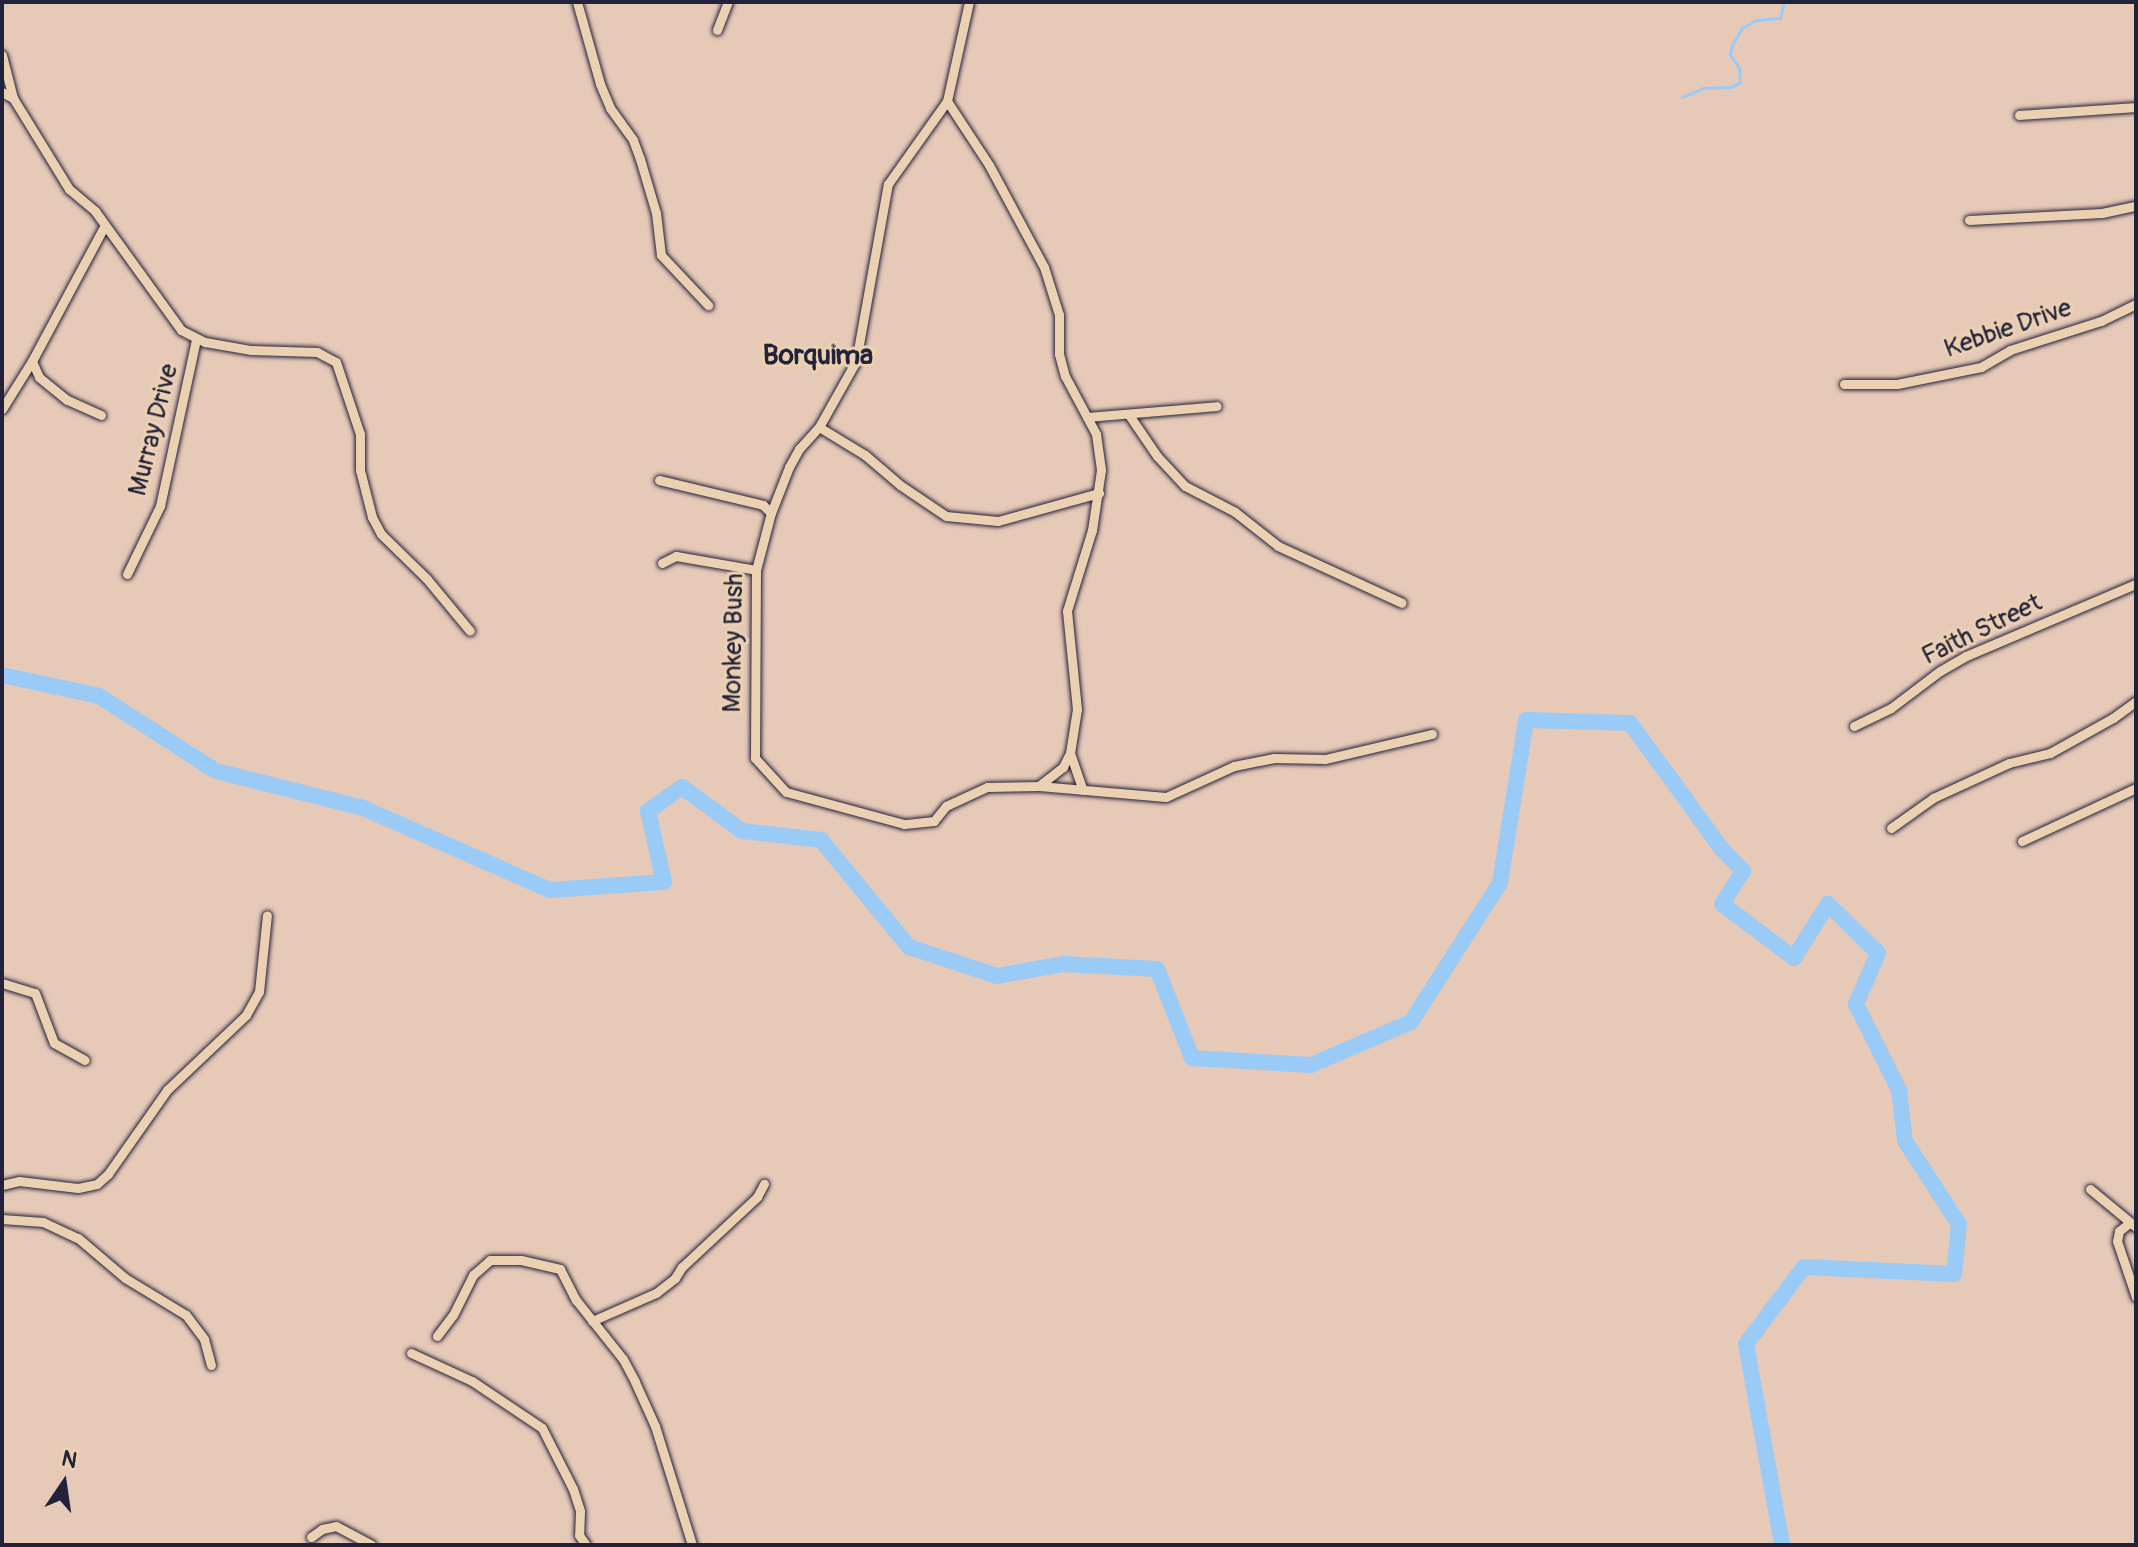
<!DOCTYPE html>
<html>
<head>
<meta charset="utf-8">
<style>
	body { margin:0 }
	#map { position:relative; width:2138px; height:1547px; overflow:hidden; background:#e7c9b8; font-family:Pangolin,sans-serif }
	div>[style] { position:absolute }
	[style*='--x'] { left:calc(var(--x)*1px); top:calc(var(--y)*1px); width:calc(var(--w)*1px); rotate:calc(var(--a)*1deg) }
	.stream>* { height:3px; margin:-1.5px; padding:0 1.5px; transform-origin:1.5px; border-radius:1.5px; background:#9acbf6 }
	.river>* { height:16px; margin:-8px; padding:0 8px; transform-origin:8px; border-radius:8px; background:#9acbf6 }
	.roads { filter:drop-shadow(0 0 2px #22223b) drop-shadow(0 0 2px #22223b) }
	.street>* { height:9px; margin:-4.5px; padding:0 4.5px; transform-origin:4.5px; border-radius:4.5px; background:#ebd0b2 }
	span { translate:-50% -50%; white-space:nowrap; text-align:center; line-height:1.15; -webkit-text-stroke:6px #ebd0b2; paint-order:stroke }
	.street-label { font-size:26px; color:#22223b }
	.neighbourhood-label { font-size:28px; color:#22223b; font-weight:700 }
	.frame { position:absolute; inset:0; border:4px solid #22223b; pointer-events:none }
	.north { position:absolute; left:24px; top:1443px; width:80px; height:80px; -webkit-text-stroke:6px #ebd0b2; paint-order:stroke; rotate:13deg; font-size:22px; font-weight:700; line-height:32px; text-align:center; color:#22223b }
	.north::after { content:''; display:block; margin:auto; width:28px; height:36px; background:#22223b; clip-path:polygon(50% 0,100% 100%,50% 72%,0 100%) }
</style>
</head>
<body>
<div id="map">
	<div class="stream">
		<div style="--x:1682;--y:97;--w:23;--a:-23"></div>
		<div style="--x:1703;--y:88;--w:29;--a:-2"></div>
		<div style="--x:1732;--y:87;--w:9;--a:-32"></div>
		<div style="--x:1740;--y:82;--w:14;--a:-94"></div>
		<div style="--x:1739;--y:68;--w:17;--a:-123"></div>
		<div style="--x:1730;--y:54;--w:9;--a:-77"></div>
		<div style="--x:1732;--y:45;--w:20;--a:-60"></div>
		<div style="--x:1742;--y:28;--w:16;--a:-30"></div>
		<div style="--x:1756;--y:20;--w:24;--a:-5"></div>
		<div style="--x:1780;--y:18;--w:16;--a:-76"></div>
	</div>
	<div class="river">
		<div style="--x:2;--y:675;--w:99;--a:12.2"></div>
		<div style="--x:99;--y:696;--w:139;--a:32.7"></div>
		<div style="--x:216;--y:771;--w:152;--a:14.1"></div>
		<div style="--x:363;--y:808;--w:204;--a:23.7"></div>
		<div style="--x:550;--y:890;--w:114;--a:-4"></div>
		<div style="--x:664;--y:882;--w:73;--a:-102.7"></div>
		<div style="--x:648;--y:811;--w:42;--a:-35.2"></div>
		<div style="--x:682;--y:787;--w:74;--a:36.3"></div>
		<div style="--x:742;--y:831;--w:80;--a:6.5"></div>
		<div style="--x:821;--y:840;--w:139;--a:50.6"></div>
		<div style="--x:909;--y:947;--w:93;--a:18.2"></div>
		<div style="--x:997;--y:976;--w:67;--a:-10.3"></div>
		<div style="--x:1063;--y:964;--w:94;--a:3"></div>
		<div style="--x:1157;--y:969;--w:96;--a:68.5"></div>
		<div style="--x:1192;--y:1058;--w:119;--a:3.4"></div>
		<div style="--x:1311;--y:1065;--w:109;--a:-23.3"></div>
		<div style="--x:1411;--y:1022;--w:165;--a:-57.4"></div>
		<div style="--x:1500;--y:883;--w:165;--a:-80.9"></div>
		<div style="--x:1526;--y:720;--w:104;--a:1.7"></div>
		<div style="--x:1630;--y:723;--w:155;--a:53.9"></div>
		<div style="--x:1721;--y:848;--w:32;--a:46"></div>
		<div style="--x:1743;--y:871;--w:39;--a:122"></div>
		<div style="--x:1722;--y:904;--w:90;--a:36.9"></div>
		<div style="--x:1794;--y:958;--w:64;--a:-57.8"></div>
		<div style="--x:1828;--y:904;--w:70;--a:44.4"></div>
		<div style="--x:1878;--y:953;--w:56;--a:113.3"></div>
		<div style="--x:1856;--y:1004;--w:96;--a:63.4"></div>
		<div style="--x:1899;--y:1090;--w:51;--a:83.3"></div>
		<div style="--x:1905;--y:1141;--w:99;--a:57"></div>
		<div style="--x:1959;--y:1224;--w:50;--a:95.7"></div>
		<div style="--x:1954;--y:1274;--w:150;--a:-177.3"></div>
		<div style="--x:1804;--y:1267;--w:96;--a:127"></div>
		<div style="--x:1746;--y:1344;--w:204;--a:79.8"></div>
	</div>
	<div class="roads">
		<div class="street">
			<div style="--x:577;--y:2;--w:85;--a:74.3"></div>
			<div style="--x:600;--y:84;--w:26;--a:67"></div>
			<div style="--x:610;--y:108;--w:39;--a:54"></div>
			<div style="--x:633;--y:140;--w:20;--a:70"></div>
			<div style="--x:640;--y:159;--w:56;--a:73.5"></div>
			<div style="--x:656;--y:213;--w:42;--a:83.2"></div>
			<div style="--x:661;--y:255;--w:69;--a:46.8"></div>
			<div style="--x:717;--y:30;--w:30;--a:-69"></div>
			<div style="--x:2;--y:55;--w:44;--a:75.7"></div>
			<div style="--x:2;--y:92;--w:13;--a:29"></div>
			<div style="--x:13;--y:98;--w:107;--a:58.4"></div>
			<div style="--x:69;--y:189;--w:34;--a:40"></div>
			<div style="--x:95;--y:211;--w:147;--a:54.1"></div>
			<div style="--x:181;--y:330;--w:27;--a:27"></div>
			<div style="--x:205;--y:342;--w:47;--a:9.9"></div>
			<div style="--x:251;--y:350;--w:66;--a:1.7"></div>
			<div style="--x:317;--y:352;--w:21;--a:28"></div>
			<div style="--x:336;--y:362;--w:76;--a:71.6"></div>
			<div style="--x:360;--y:434;--w:36;--a:90"></div>
			<div style="--x:360;--y:470;--w:49;--a:75.7"></div>
			<div style="--x:372;--y:517;--w:19;--a:62"></div>
			<div style="--x:381;--y:534;--w:64;--a:44.4"></div>
			<div style="--x:427;--y:579;--w:67;--a:50.4"></div>
			<div style="--x:947;--y:101;--w:77;--a:56.7"></div>
			<div style="--x:989;--y:165;--w:116;--a:61.7"></div>
			<div style="--x:1044;--y:267;--w:50;--a:72.6"></div>
			<div style="--x:1059;--y:315;--w:39;--a:90"></div>
			<div style="--x:1059;--y:354;--w:23;--a:75"></div>
			<div style="--x:1065;--y:376;--w:66;--a:61.9"></div>
			<div style="--x:1096;--y:434;--w:36;--a:82"></div>
			<div style="--x:1101;--y:470;--w:61;--a:98.5"></div>
			<div style="--x:1092;--y:530;--w:85;--a:107.2"></div>
			<div style="--x:1067;--y:611;--w:99;--a:84.2"></div>
			<div style="--x:1077;--y:709;--w:45;--a:99"></div>
			<div style="--x:1070;--y:753;--w:16;--a:117"></div>
			<div style="--x:1063;--y:767;--w:31;--a:142"></div>
			<div style="--x:1039;--y:786;--w:52;--a:178.9"></div>
			<div style="--x:987;--y:787;--w:45;--a:155.1"></div>
			<div style="--x:946;--y:806;--w:19;--a:129"></div>
			<div style="--x:934;--y:821;--w:30;--a:174"></div>
			<div style="--x:904;--y:824;--w:122;--a:-164.8"></div>
			<div style="--x:786;--y:792;--w:46;--a:-132.4"></div>
			<div style="--x:755;--y:758;--w:188;--a:-89.7"></div>
			<div style="--x:756;--y:570;--w:59;--a:-75.3"></div>
			<div style="--x:771;--y:513;--w:49;--a:-68.6"></div>
			<div style="--x:789;--y:467;--w:21;--a:-61"></div>
			<div style="--x:799;--y:449;--w:30;--a:-48"></div>
			<div style="--x:819;--y:427;--w:76;--a:-60.7"></div>
			<div style="--x:856;--y:361;--w:180;--a:-79.8"></div>
			<div style="--x:888;--y:184;--w:102;--a:-54.6"></div>
			<div style="--x:947;--y:101;--w:101;--a:-77.5"></div>
			<div style="--x:2019;--y:115;--w:117;--a:-3.9"></div>
			<div style="--x:1969;--y:220;--w:133;--a:-3"></div>
			<div style="--x:2102;--y:213;--w:35;--a:-12"></div>
			<div style="--x:1844;--y:384;--w:53;--a:0"></div>
			<div style="--x:1897;--y:384;--w:86;--a:-11.4"></div>
			<div style="--x:1981;--y:367;--w:34;--a:-30"></div>
			<div style="--x:2010;--y:350;--w:96;--a:-17.7"></div>
			<div style="--x:2101;--y:321;--w:39;--a:-26"></div>
			<div style="--x:2;--y:409;--w:57;--a:-58"></div>
			<div style="--x:101;--y:415;--w:37;--a:-156"></div>
			<div style="--x:67;--y:400;--w:36;--a:-141"></div>
			<div style="--x:39;--y:377;--w:17;--a:-114"></div>
			<div style="--x:32;--y:361;--w:152;--a:-61.8"></div>
			<div style="--x:1129;--y:415;--w:50;--a:55.7"></div>
			<div style="--x:1157;--y:456;--w:41;--a:47"></div>
			<div style="--x:1185;--y:486;--w:56;--a:27.5"></div>
			<div style="--x:1235;--y:512;--w:55;--a:38.3"></div>
			<div style="--x:1278;--y:546;--w:136;--a:24.7"></div>
			<div style="--x:1087;--y:417;--w:130;--a:-4.8"></div>
			<div style="--x:819;--y:427;--w:54;--a:31.3"></div>
			<div style="--x:865;--y:455;--w:46;--a:40.6"></div>
			<div style="--x:900;--y:485;--w:55;--a:34"></div>
			<div style="--x:946;--y:516;--w:52;--a:5.5"></div>
			<div style="--x:998;--y:521;--w:105;--a:-15.5"></div>
			<div style="--x:659;--y:480;--w:107;--a:13.5"></div>
			<div style="--x:763;--y:505;--w:11;--a:45"></div>
			<div style="--x:662;--y:563;--w:16;--a:-27"></div>
			<div style="--x:676;--y:556;--w:81;--a:9.9"></div>
			<div style="--x:127;--y:574;--w:76;--a:-64.1"></div>
			<div style="--x:160;--y:506;--w:171;--a:-77.8"></div>
			<div style="--x:1854;--y:726;--w:41;--a:-25.9"></div>
			<div style="--x:1891;--y:708;--w:61;--a:-37.1"></div>
			<div style="--x:1940;--y:671;--w:30;--a:-30"></div>
			<div style="--x:1966;--y:656;--w:185;--a:-23"></div>
			<div style="--x:1070;--y:753;--w:39;--a:71"></div>
			<div style="--x:1039;--y:786;--w:127;--a:5"></div>
			<div style="--x:1166;--y:797;--w:75;--a:-24.5"></div>
			<div style="--x:1234;--y:766;--w:41;--a:-11.3"></div>
			<div style="--x:1274;--y:758;--w:51;--a:1.1"></div>
			<div style="--x:1325;--y:759;--w:110;--a:-13.2"></div>
			<div style="--x:1891;--y:828;--w:52;--a:-35.5"></div>
			<div style="--x:1933;--y:798;--w:84;--a:-24.7"></div>
			<div style="--x:2009;--y:763;--w:42;--a:-13.7"></div>
			<div style="--x:2050;--y:753;--w:72;--a:-29.1"></div>
			<div style="--x:2113;--y:718;--w:29;--a:-36"></div>
			<div style="--x:2022;--y:841;--w:126;--a:-24.9"></div>
			<div style="--x:2;--y:983;--w:34;--a:17"></div>
			<div style="--x:35;--y:993;--w:53;--a:69.2"></div>
			<div style="--x:54;--y:1043;--w:35;--a:29"></div>
			<div style="--x:2;--y:1185;--w:17;--a:-13"></div>
			<div style="--x:19;--y:1181;--w:59;--a:6.8"></div>
			<div style="--x:78;--y:1188;--w:19;--a:-12"></div>
			<div style="--x:97;--y:1184;--w:15;--a:-42"></div>
			<div style="--x:108;--y:1174;--w:103;--a:-54.9"></div>
			<div style="--x:167;--y:1090;--w:109;--a:-43.5"></div>
			<div style="--x:246;--y:1015;--w:26;--a:-61"></div>
			<div style="--x:259;--y:992;--w:77;--a:-84.1"></div>
			<div style="--x:2090;--y:1189;--w:60;--a:39.6"></div>
			<div style="--x:2;--y:1219;--w:41;--a:4.2"></div>
			<div style="--x:43;--y:1222;--w:38;--a:25"></div>
			<div style="--x:78;--y:1238;--w:62;--a:40.4"></div>
			<div style="--x:125;--y:1278;--w:71;--a:31.2"></div>
			<div style="--x:186;--y:1315;--w:30;--a:53"></div>
			<div style="--x:204;--y:1339;--w:27;--a:75"></div>
			<div style="--x:2128;--y:1224;--w:11;--a:142"></div>
			<div style="--x:2119;--y:1231;--w:10;--a:101"></div>
			<div style="--x:2117;--y:1241;--w:59;--a:71.3"></div>
			<div style="--x:592;--y:1321;--w:70;--a:-23.6"></div>
			<div style="--x:656;--y:1293;--w:24;--a:-38"></div>
			<div style="--x:675;--y:1278;--w:13;--a:-58"></div>
			<div style="--x:682;--y:1267;--w:103;--a:-43"></div>
			<div style="--x:757;--y:1197;--w:15;--a:-62"></div>
			<div style="--x:437;--y:1336;--w:26;--a:-53"></div>
			<div style="--x:453;--y:1315;--w:45;--a:-63.4"></div>
			<div style="--x:473;--y:1275;--w:23;--a:-41"></div>
			<div style="--x:490;--y:1260;--w:31;--a:0"></div>
			<div style="--x:521;--y:1260;--w:40;--a:13"></div>
			<div style="--x:560;--y:1269;--w:35;--a:63"></div>
			<div style="--x:576;--y:1300;--w:75;--a:51.5"></div>
			<div style="--x:623;--y:1359;--w:26;--a:62"></div>
			<div style="--x:635;--y:1382;--w:48;--a:65.6"></div>
			<div style="--x:655;--y:1426;--w:125;--a:72.7"></div>
			<div style="--x:411;--y:1353;--w:67;--a:24.7"></div>
			<div style="--x:472;--y:1381;--w:84;--a:33.9"></div>
			<div style="--x:542;--y:1428;--w:68;--a:63.1"></div>
			<div style="--x:573;--y:1489;--w:23;--a:72"></div>
			<div style="--x:580;--y:1511;--w:24;--a:92"></div>
			<div style="--x:579;--y:1535;--w:12;--a:55"></div>
			<div style="--x:311;--y:1537;--w:14;--a:-36"></div>
			<div style="--x:322;--y:1529;--w:14;--a:-12"></div>
			<div style="--x:336;--y:1526;--w:40;--a:28"></div>
		</div>
	</div>
	<div class="street-label">
		<span style="left:2008px;top:329px;rotate:-19deg">Kebbie Drive</span>
		<span style="left:154px;top:430px;rotate:-76deg">Murray Drive</span>
		<span style="left:1982px;top:630px;rotate:-26deg">Faith Street</span>
		<span style="left:734px;top:643px;rotate:-89deg">Monkey Bush</span>
	</div>
	<div class="neighbourhood-label">
		<span style="left:818px;top:356px">Borquima</span>
	</div>
	<div class="frame"></div>
	<div class="north">N</div>
</div>
</body>
</html>
